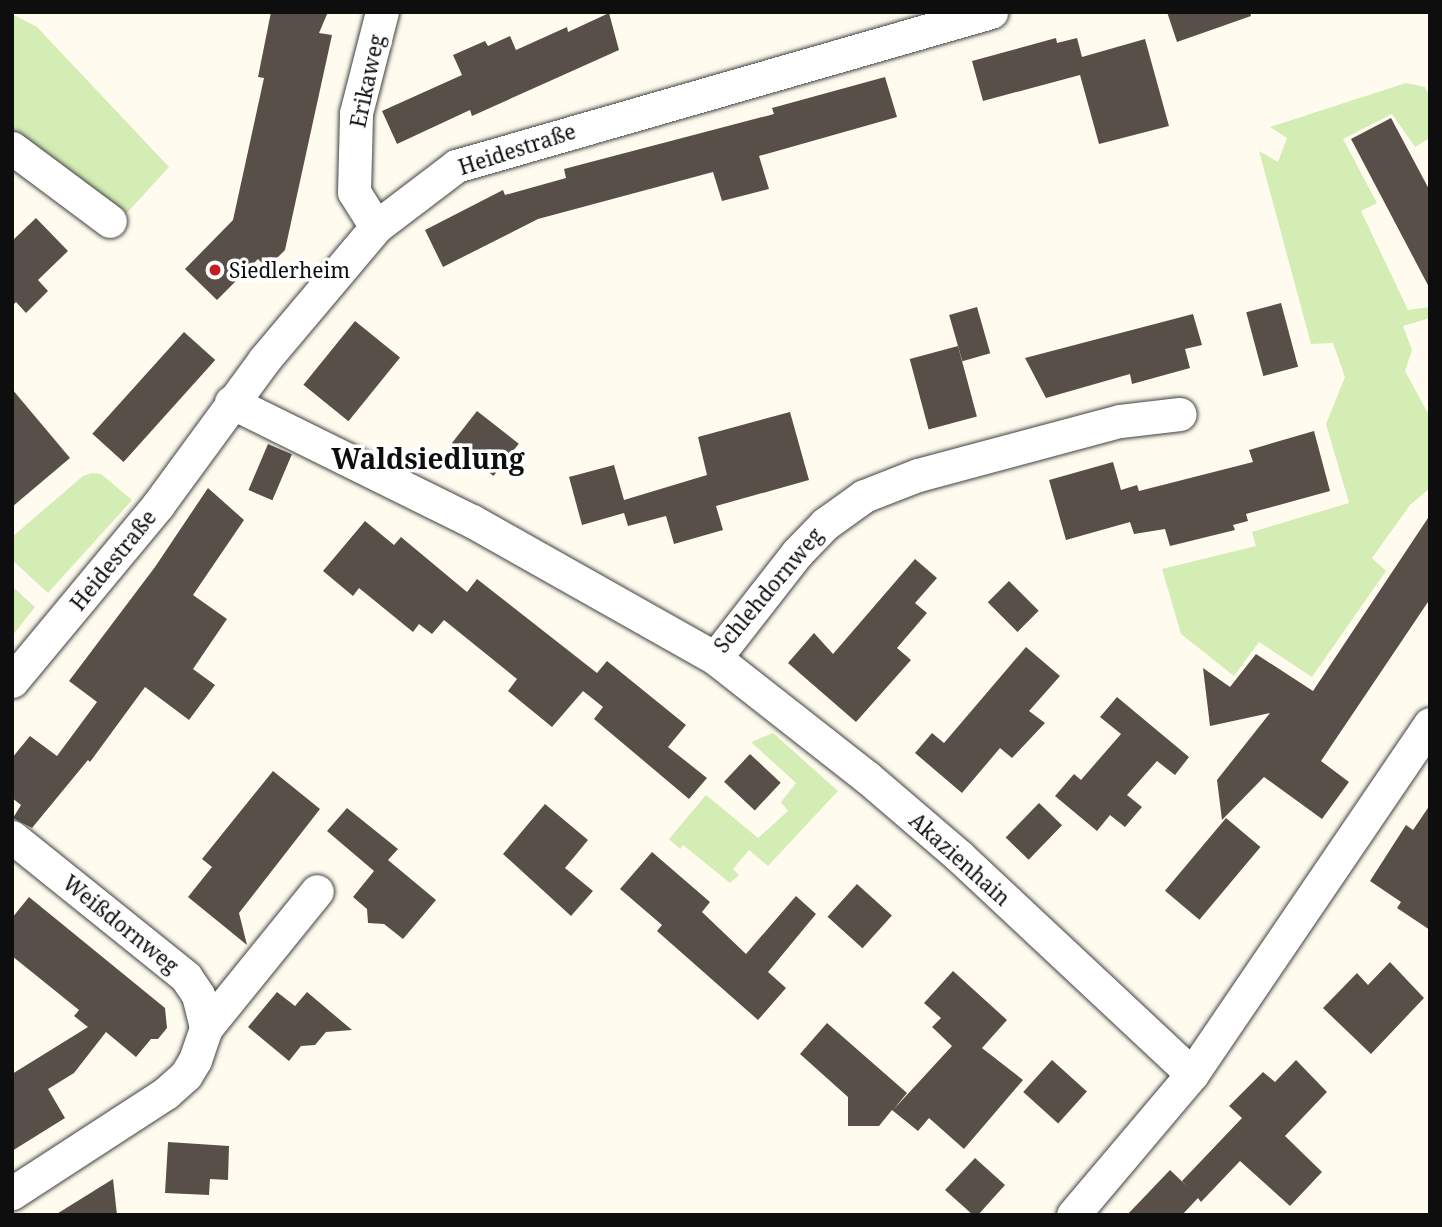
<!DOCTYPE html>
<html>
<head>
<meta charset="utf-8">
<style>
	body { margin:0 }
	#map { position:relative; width:1442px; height:1227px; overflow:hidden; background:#fffcef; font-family:"Noto Serif",serif }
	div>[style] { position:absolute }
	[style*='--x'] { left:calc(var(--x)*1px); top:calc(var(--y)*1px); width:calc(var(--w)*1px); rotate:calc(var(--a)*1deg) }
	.green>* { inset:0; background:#d3edb5 }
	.building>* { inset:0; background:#584f49; transform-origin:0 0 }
	.roads { filter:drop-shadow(0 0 2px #414141) drop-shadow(0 0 2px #414141) }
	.minor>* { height:33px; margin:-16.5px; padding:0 16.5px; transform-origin:16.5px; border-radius:16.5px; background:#fff }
	.dots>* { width:19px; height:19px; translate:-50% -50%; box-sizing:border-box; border:4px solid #fff; border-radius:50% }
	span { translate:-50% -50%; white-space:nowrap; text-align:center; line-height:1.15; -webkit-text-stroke:7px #fff; paint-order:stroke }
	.street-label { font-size:21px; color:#0e0e0e }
	.poi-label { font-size:21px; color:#0e0e0e }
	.left { translate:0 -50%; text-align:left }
	.district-label { font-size:28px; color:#0e0e0e; font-weight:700 }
	.frame { position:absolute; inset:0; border:14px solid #0e0e0e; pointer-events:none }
</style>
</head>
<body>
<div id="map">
	<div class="green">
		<div style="clip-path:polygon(12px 14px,37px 27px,169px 167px,125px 215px,12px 133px)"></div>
		<div style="clip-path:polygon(1406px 83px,1425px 87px,1430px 97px,1430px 138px,1415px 147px,1392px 114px,1343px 139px,1377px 203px,1361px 211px,1408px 310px,1430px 307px,1430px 318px,1403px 326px,1412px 350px,1405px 371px,1430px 417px,1430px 488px,1410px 505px,1372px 558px,1386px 571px,1312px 677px,1259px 642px,1234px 676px,1181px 634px,1162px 569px,1256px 546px,1252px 532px,1349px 503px,1326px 424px,1345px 377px,1333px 343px,1311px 344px,1259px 151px,1278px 162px,1287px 138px,1270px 127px)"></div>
		<div style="clip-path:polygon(92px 473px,101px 474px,132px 500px,48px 593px,12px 560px,12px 537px,83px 476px)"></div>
		<div style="clip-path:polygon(12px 586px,35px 607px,12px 636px)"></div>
		<div style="clip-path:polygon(773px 733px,838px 791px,768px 866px,749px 850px,733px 869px,739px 875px,730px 883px,683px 845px,680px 849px,669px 839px,706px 795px,758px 838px,788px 811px,781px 802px,796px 783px,751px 742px)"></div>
	</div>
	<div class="building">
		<div style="clip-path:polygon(271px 12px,328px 12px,319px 33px,332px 35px,285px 250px,267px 268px,258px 259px,217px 300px,185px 269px,233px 220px,264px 78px,258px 77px)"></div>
		<div style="clip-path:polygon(1167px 12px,1250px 12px,1251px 16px,1177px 42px)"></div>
		<div style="clip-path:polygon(609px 13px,619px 50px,472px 116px,470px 110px,397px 144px,382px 111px,462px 75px,453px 55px,485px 41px,488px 46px,510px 36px,516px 50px,567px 27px,568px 32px)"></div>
		<div style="clip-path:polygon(1056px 38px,1057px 43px,1077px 38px,1082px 57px,1145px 39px,1169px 126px,1099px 144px,1080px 75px,983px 101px,972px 61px)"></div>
		<div style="clip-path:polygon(885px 77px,897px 117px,759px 156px,769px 189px,722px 201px,713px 172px,538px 219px,443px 267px,425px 230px,503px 190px,505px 195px,566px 178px,564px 169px,774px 114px,772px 108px)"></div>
		<div style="clip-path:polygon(1391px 118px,1430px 191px,1430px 289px,1351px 139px)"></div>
		<div style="clip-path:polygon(36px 218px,68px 251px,38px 280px,48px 291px,26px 313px,16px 302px,12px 306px,12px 241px)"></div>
		<div style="left:1281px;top:303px;width:66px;height:36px;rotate:75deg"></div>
		<div style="left:977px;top:307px;width:48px;height:29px;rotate:74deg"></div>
		<div style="clip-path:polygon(1193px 314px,1202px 345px,1185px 349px,1190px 368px,1132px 384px,1130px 374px,1046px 398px,1025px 358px)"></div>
		<div style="left:355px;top:321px;width:58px;height:82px;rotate:39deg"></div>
		<div style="left:184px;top:332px;width:42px;height:137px;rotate:42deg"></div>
		<div style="left:958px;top:346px;width:73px;height:50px;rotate:75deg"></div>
		<div style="clip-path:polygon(12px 389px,70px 458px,12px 507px)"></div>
		<div style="left:477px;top:411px;width:53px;height:41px;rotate:38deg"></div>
		<div style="clip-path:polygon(790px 412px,809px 480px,716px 506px,723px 530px,674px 544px,666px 516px,628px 526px,624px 513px,582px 525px,569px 477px,614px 465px,624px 500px,707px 475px,698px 437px)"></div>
		<div style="clip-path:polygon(1314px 431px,1330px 491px,1246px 514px,1248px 521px,1233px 525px,1235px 530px,1170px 546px,1165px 529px,1134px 534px,1130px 522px,1066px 540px,1049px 480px,1113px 462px,1121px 490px,1137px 485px,1139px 491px,1253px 462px,1249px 450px)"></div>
		<div style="left:268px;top:444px;width:26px;height:50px;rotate:23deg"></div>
		<div style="clip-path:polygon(208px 488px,244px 520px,193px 595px,227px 619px,193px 669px,215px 685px,189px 720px,145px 687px,90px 762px,88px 760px,32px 828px,13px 818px,21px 805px,12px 798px,12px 758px,30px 736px,57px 756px,97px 702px,69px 681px,155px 567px)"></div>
		<div style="clip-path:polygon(1430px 515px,1430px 599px,1321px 761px,1349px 782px,1322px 819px,1264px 777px,1222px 820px,1217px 780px,1270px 713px,1210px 726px,1203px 668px,1230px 687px,1256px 654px,1313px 691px)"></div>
		<div style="clip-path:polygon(365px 521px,394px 545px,401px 537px,467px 592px,477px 579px,597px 673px,607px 661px,686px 725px,668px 747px,707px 778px,689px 799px,594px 719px,603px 707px,583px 691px,590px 683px,552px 727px,508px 691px,517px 679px,444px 620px,432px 634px,419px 624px,413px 632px,359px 588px,353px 596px,323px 571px)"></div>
		<div style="clip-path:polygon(915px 559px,937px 578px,915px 603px,927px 613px,897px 648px,911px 660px,856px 722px,788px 663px,814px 633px,833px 654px)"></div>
		<div style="left:1009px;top:581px;width:42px;height:30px;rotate:45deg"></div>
		<div style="clip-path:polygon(1026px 647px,1060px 676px,1029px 711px,1045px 723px,1012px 758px,1000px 748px,962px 793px,915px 753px,932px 733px,944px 743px)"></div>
		<div style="clip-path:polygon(1117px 697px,1189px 757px,1175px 775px,1157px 761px,1127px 795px,1142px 807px,1125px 827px,1110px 815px,1097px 831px,1055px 796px,1074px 774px,1081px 780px,1121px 734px,1100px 717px)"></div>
		<div style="left:750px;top:754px;width:42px;height:38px;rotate:43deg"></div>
		<div style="clip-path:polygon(273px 771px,320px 809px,239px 913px,247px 945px,188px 897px,212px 867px,202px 859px)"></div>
		<div style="left:1039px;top:803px;width:32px;height:48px;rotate:44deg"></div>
		<div style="clip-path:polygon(545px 804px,588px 840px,565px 868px,593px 891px,571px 916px,503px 854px)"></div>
		<div style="clip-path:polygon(1430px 805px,1430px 930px,1397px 908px,1401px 902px,1370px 881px,1406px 825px,1413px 830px)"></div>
		<div style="clip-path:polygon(347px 808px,398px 849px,388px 860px,436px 900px,403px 939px,384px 924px,368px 923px,367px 909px,353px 897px,374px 871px,327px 831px)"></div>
		<div style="left:1226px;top:818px;width:45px;height:95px;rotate:40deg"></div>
		<div style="clip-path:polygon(652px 852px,710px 902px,702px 912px,746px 954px,796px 896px,816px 914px,768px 972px,786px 988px,758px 1020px,657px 931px,662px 925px,620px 889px)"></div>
		<div style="left:857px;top:884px;width:47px;height:44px;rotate:42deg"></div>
		<div style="clip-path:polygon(29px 897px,165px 1008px,167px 1028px,158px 1039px,151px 1039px,136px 1057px,106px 1032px,74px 1073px,48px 1089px,65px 1118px,12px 1151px,12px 1074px,88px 1027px,74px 1016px,79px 1010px,12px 956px,12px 918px)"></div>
		<div style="clip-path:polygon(1390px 962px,1424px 998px,1371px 1054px,1323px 1008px,1357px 973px,1368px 985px)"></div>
		<div style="clip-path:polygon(953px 971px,1007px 1020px,982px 1048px,1023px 1080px,964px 1149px,929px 1118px,918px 1131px,892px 1110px,879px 1126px,848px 1126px,848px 1097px,800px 1054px,827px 1023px,907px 1093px,893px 1110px,952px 1046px,932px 1027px,941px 1018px,924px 1003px)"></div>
		<div style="clip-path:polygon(277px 992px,295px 1006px,307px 992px,352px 1030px,326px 1032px,315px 1045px,301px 1046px,289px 1061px,248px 1027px)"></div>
		<div style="left:1052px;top:1060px;width:47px;height:43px;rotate:42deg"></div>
		<div style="clip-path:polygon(1296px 1060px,1327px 1092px,1285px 1136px,1322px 1172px,1290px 1206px,1240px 1161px,1201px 1202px,1198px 1198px,1182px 1215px,1127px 1215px,1170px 1170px,1189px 1188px,1182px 1181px,1242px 1118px,1229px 1106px,1263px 1072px,1275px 1082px)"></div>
		<div style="clip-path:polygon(168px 1142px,229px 1146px,228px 1180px,210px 1179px,209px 1195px,165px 1193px)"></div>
		<div style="clip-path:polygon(975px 1158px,1005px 1185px,978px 1215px,973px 1215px,945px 1190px)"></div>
		<div style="clip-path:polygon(113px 1179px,117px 1215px,55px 1215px)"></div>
	</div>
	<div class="roads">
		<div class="minor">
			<div style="--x:12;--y:148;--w:122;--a:36.7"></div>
			<div style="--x:376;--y:227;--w:41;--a:-122.2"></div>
			<div style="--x:354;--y:192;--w:79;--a:-88.5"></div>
			<div style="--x:356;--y:113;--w:104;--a:-75.6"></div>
			<div style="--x:231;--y:402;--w:269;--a:26.3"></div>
			<div style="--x:472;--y:521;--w:279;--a:29.4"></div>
			<div style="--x:715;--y:658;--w:194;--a:38.1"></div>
			<div style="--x:868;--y:778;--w:120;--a:40.6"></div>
			<div style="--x:959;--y:856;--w:319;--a:43.1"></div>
			<div style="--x:715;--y:658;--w:133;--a:-52"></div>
			<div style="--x:797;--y:553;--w:40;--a:-46"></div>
			<div style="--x:825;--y:524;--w:48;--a:-35.7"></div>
			<div style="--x:864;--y:496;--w:58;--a:-21.3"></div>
			<div style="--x:918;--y:475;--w:209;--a:-15"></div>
			<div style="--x:1120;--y:421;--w:60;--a:-6.7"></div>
			<div style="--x:12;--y:681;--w:229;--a:-50.3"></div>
			<div style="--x:158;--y:505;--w:180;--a:-53.8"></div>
			<div style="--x:264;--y:360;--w:174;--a:-49.9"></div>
			<div style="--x:376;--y:227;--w:101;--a:-37.3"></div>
			<div style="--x:456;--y:166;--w:557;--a:-16.06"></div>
			<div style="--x:12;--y:837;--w:223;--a:38.8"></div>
			<div style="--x:186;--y:977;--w:22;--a:56"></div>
			<div style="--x:198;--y:995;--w:34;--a:76"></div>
			<div style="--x:206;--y:1028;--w:34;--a:109"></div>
			<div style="--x:195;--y:1060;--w:17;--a:121"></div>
			<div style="--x:186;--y:1075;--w:27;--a:138"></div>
			<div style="--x:166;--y:1093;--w:184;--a:147"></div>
			<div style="--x:206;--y:1028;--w:176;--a:-51"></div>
			<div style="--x:1073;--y:1215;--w:185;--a:-49.8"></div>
			<div style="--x:1192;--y:1074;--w:423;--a:-55.8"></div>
		</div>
	</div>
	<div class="dots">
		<div style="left:215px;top:270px;background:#c91b26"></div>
	</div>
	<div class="street-label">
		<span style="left:367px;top:81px;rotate:-78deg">Erikaweg</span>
		<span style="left:517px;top:149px;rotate:-18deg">Heidestraße</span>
		<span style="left:113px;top:560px;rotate:-51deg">Heidestraße</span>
		<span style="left:768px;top:590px;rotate:-50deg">Schlehdornweg</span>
		<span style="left:960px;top:859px;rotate:42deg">Akazienhain</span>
		<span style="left:121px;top:924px;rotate:39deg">Weißdornweg</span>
	</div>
	<div class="poi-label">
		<span class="left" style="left:229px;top:270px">Siedlerheim</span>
	</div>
	<div class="district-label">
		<span style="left:428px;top:458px">Waldsiedlung</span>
	</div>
	<div class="frame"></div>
</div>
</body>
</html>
